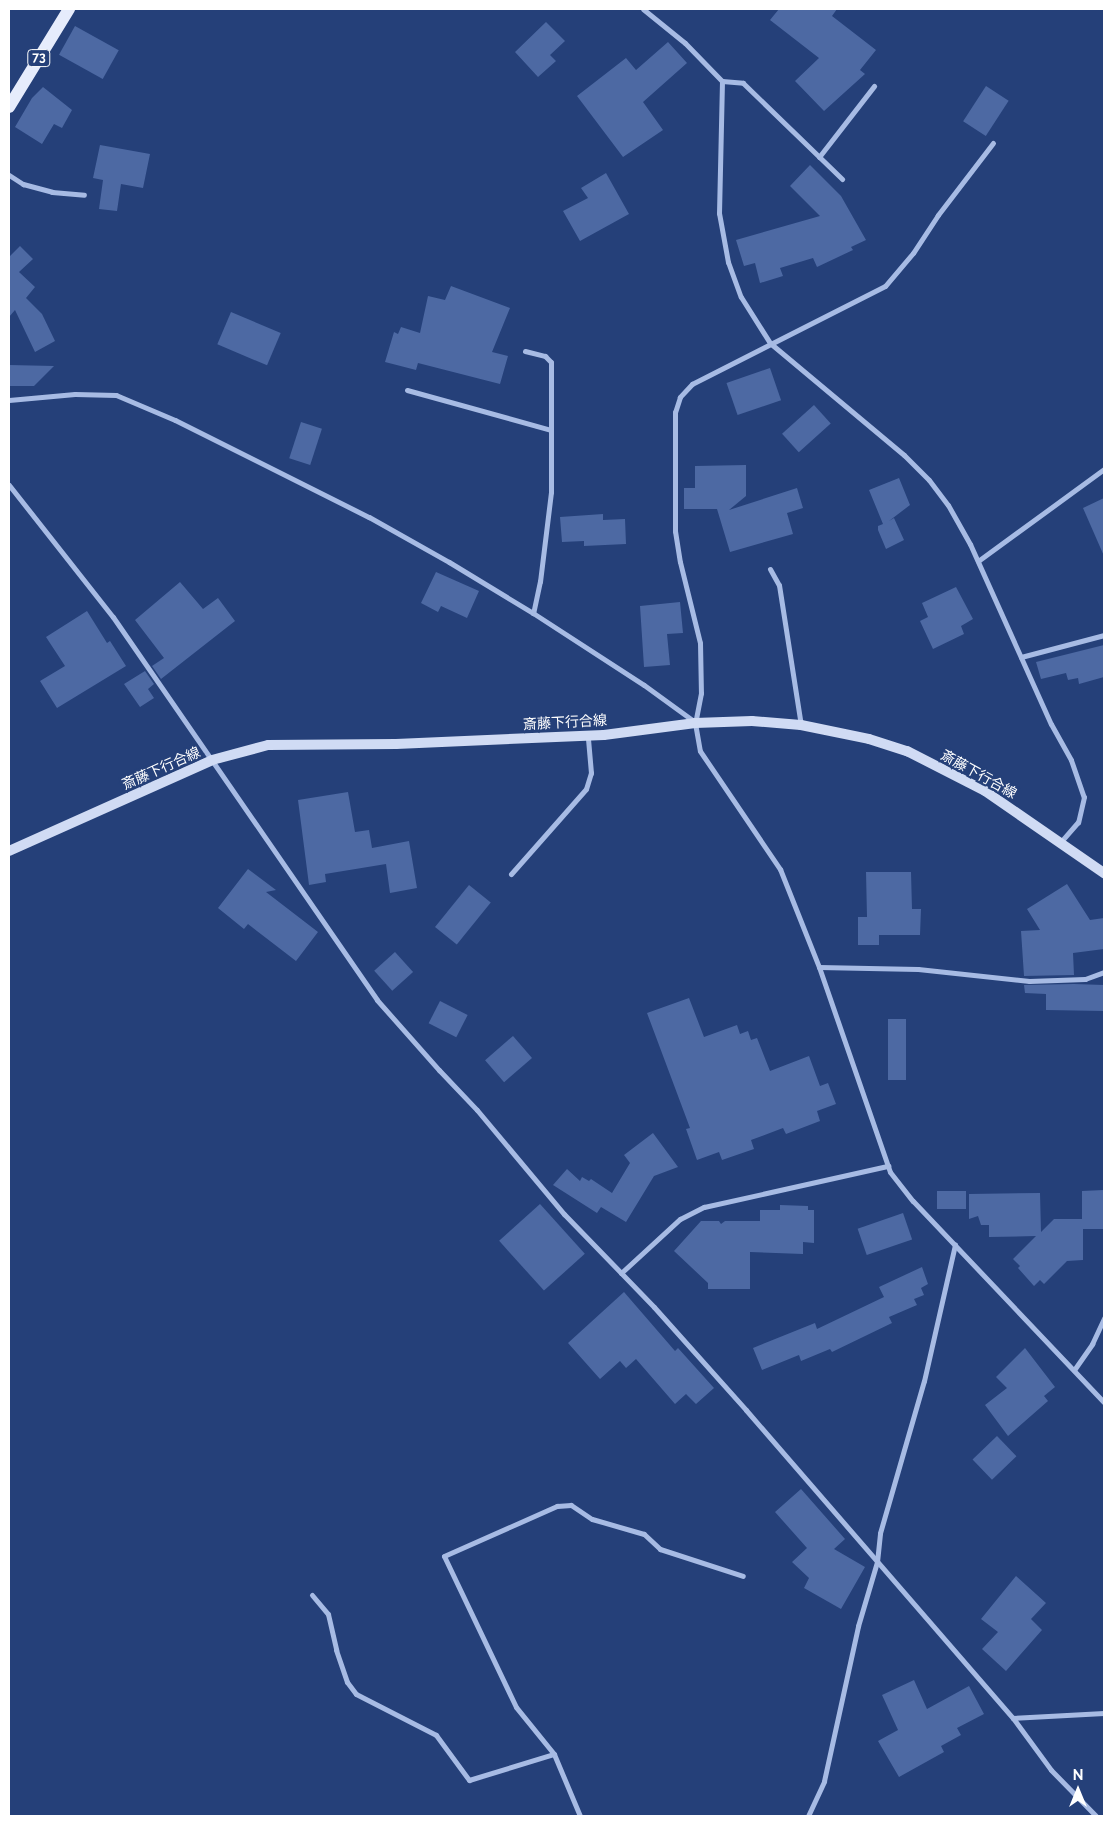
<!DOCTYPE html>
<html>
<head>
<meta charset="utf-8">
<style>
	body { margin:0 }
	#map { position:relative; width:1113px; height:1825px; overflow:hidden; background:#254079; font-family:Raleway,"Noto Sans JP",sans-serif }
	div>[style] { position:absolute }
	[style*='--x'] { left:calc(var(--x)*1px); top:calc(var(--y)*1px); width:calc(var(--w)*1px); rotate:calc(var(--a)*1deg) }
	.building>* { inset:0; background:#4d69a3; transform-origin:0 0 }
	.minor>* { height:5px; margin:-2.5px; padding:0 2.5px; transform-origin:2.5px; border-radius:2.5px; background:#a7bbe4 }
	.secondary>* { height:10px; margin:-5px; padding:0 5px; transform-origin:5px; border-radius:5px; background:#d0dbf4 }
	.primary>* { height:12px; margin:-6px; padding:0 6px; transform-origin:6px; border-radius:6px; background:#e6ecfc }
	span { translate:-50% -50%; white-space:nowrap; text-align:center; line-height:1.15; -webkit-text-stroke:4.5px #254079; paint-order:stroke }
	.shield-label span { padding:1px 4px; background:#254079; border:1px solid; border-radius:4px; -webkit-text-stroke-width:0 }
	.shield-label { font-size:12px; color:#fff; font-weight:700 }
	.street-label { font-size:14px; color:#fff }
	.frame { position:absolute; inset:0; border:10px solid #fff; pointer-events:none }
	.north { position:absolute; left:1053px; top:1765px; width:50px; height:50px; -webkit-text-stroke:4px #254079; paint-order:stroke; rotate:0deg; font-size:14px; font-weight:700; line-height:20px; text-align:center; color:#fff }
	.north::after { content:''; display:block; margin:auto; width:18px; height:22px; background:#fff; clip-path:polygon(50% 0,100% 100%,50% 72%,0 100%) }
</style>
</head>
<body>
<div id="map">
	<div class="building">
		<div style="clip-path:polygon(779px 9px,837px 9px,832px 16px,876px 50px,860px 70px,865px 74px,824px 111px,795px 81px,819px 58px,770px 20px)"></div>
		<div style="clip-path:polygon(546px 22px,565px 41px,550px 55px,556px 61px,538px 77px,515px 52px)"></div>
		<div style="left:75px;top:26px;width:50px;height:33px;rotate:29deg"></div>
		<div style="clip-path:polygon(668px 42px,687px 63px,643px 102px,663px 130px,623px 157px,577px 96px,626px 58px,636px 70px)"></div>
		<div style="left:986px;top:86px;width:27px;height:42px;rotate:33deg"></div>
		<div style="clip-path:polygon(43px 87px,72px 110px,62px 128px,54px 124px,42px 144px,15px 127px,32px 98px)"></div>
		<div style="clip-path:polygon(100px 145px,150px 154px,143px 188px,121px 184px,117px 211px,99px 209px,103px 180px,93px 178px)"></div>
		<div style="clip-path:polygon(810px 165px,841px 196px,866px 240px,851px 247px,853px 250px,817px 267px,813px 258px,780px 268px,783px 276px,760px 283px,755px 263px,744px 266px,736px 240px,820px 216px,790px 186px)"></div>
		<div style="clip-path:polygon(606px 173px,629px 214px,580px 241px,563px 211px,588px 198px,581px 188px)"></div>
		<div style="clip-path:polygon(20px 246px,33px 259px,19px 272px,35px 287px,26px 298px,42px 314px,55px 341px,35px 352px,15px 310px,9px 317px,9px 257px)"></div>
		<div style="clip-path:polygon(451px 286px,510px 308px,492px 352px,508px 356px,500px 384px,418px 363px,416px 370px,385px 362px,394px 332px,398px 334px,401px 327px,420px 333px,428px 296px,445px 300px)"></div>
		<div style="left:231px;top:312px;width:54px;height:35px;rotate:23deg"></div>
		<div style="clip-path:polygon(9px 365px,54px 366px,34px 386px,9px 386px)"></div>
		<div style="left:770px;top:368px;width:34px;height:46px;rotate:71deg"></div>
		<div style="left:814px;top:405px;width:25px;height:43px;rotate:48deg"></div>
		<div style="left:301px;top:422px;width:22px;height:38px;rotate:18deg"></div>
		<div style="clip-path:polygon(746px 465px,746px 496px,729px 510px,797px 488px,803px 508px,787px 513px,793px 534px,730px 552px,717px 509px,684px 509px,684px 488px,695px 488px,695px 466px)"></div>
		<div style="clip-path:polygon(899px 478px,910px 505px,889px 521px,894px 518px,904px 540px,886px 549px,878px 530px,878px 526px,883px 524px,869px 490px)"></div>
		<div style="clip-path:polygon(1104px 498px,1104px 556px,1083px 508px)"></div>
		<div style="clip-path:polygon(603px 514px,603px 520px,625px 519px,626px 544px,584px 546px,584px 541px,562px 542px,560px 517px)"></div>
		<div style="clip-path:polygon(436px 572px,479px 591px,467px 618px,441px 606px,438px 612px,421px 603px)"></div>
		<div style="clip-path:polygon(180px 582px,203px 609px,218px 598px,235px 621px,161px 679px,152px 666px,164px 658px,135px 620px)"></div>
		<div style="clip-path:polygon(956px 587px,973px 619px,961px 626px,964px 634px,933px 649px,920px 621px,928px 617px,922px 603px)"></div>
		<div style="clip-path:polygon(680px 602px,683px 633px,667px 634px,670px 665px,644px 667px,640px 606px)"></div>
		<div style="clip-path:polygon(87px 611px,107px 643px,110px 641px,126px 666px,57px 708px,40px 681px,65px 666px,46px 637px)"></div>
		<div style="clip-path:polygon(1104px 645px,1104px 677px,1079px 684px,1078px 678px,1068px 680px,1066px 673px,1041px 679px,1036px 662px)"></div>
		<div style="clip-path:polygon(145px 671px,154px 684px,148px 689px,154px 698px,140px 707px,124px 684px)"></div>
		<div style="clip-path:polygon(348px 792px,355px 832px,369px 830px,372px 848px,409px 841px,417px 888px,390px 893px,386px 864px,325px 874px,326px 882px,309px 885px,298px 800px)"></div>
		<div style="clip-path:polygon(248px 869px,276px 890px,266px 892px,318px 932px,296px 961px,248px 924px,244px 929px,218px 908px)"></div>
		<div style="clip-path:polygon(866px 872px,911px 872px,912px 909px,921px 909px,920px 935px,879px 935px,879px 945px,858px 945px,858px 917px,867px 917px)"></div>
		<div style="clip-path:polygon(1067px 884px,1090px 920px,1104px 918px,1104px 949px,1073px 953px,1074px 975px,1024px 976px,1021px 931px,1040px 930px,1027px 909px)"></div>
		<div style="left:469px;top:885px;width:28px;height:54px;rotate:39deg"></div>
		<div style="left:395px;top:952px;width:27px;height:28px;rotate:48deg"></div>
		<div style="clip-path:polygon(1074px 984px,1104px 985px,1104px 1011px,1046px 1010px,1046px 994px,1025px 993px,1024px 985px)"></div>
		<div style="clip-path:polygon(689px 998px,704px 1037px,737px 1025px,740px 1034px,748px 1031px,751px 1040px,757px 1038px,770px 1071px,809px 1056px,820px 1086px,828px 1083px,836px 1104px,817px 1111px,820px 1121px,786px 1134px,783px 1128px,751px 1140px,754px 1149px,722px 1160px,719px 1152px,697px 1160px,686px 1129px,690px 1128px,647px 1013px)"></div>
		<div style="left:440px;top:1001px;width:31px;height:25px;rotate:27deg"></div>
		<div style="left:888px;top:1019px;width:18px;height:61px"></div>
		<div style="left:513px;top:1036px;width:29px;height:37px;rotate:49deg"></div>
		<div style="clip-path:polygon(653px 1133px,678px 1167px,654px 1176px,626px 1222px,601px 1207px,597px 1213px,553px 1185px,567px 1169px,580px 1181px,582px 1177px,589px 1181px,591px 1179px,612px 1193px,630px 1163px,624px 1155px)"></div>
		<div style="clip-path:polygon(1104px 1190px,1104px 1229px,1083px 1229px,1083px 1260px,1067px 1261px,1044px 1284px,1040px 1280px,1034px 1286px,1018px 1268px,1020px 1266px,1013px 1259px,1036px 1236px,989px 1237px,989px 1225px,981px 1225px,978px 1216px,969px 1219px,969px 1194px,1040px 1193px,1041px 1232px,1054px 1219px,1082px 1219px,1082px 1191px)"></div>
		<div style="left:937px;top:1191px;width:29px;height:18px"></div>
		<div style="left:540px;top:1204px;width:67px;height:55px;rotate:48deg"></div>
		<div style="clip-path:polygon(780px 1205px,808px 1206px,808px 1210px,814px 1210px,814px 1243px,803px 1242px,803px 1254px,750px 1252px,750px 1289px,708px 1289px,708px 1283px,674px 1251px,701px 1221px,719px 1221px,721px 1224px,725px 1221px,760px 1221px,760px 1210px,780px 1210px)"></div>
		<div style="left:903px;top:1213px;width:28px;height:48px;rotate:71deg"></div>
		<div style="clip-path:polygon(922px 1267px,928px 1284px,921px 1288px,924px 1295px,914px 1299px,917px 1305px,889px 1317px,892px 1323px,832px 1352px,830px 1349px,801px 1361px,799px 1355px,762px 1370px,753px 1348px,815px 1323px,817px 1329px,884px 1297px,879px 1287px)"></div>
		<div style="clip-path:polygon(624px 1292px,675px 1351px,678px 1348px,714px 1388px,696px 1404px,686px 1394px,675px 1404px,636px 1359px,626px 1368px,620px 1361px,600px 1379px,568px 1343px)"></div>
		<div style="clip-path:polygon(1025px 1348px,1055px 1387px,1044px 1396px,1048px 1401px,1008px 1436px,985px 1405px,1007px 1388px,996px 1377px)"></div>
		<div style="left:997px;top:1436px;width:28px;height:34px;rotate:46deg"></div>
		<div style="clip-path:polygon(801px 1489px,845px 1539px,834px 1549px,865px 1567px,841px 1609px,804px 1588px,809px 1578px,792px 1562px,807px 1548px,775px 1512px)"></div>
		<div style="clip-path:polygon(1016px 1576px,1046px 1603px,1031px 1619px,1042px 1630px,1006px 1671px,982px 1649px,998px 1632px,981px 1619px)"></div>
		<div style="clip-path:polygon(914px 1680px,927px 1709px,969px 1686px,984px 1714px,957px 1728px,961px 1735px,941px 1746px,944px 1752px,899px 1777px,878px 1741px,898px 1730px,882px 1695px)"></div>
	</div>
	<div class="minor">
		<div style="--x:643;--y:9;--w:54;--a:39"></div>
		<div style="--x:685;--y:43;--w:53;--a:45.8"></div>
		<div style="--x:722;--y:81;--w:132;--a:91.3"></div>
		<div style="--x:719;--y:213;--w:50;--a:79.6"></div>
		<div style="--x:728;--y:262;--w:37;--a:70"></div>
		<div style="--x:741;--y:297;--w:54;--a:57.8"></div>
		<div style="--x:770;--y:343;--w:175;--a:39.9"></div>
		<div style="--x:904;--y:455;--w:35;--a:45"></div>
		<div style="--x:929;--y:480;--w:31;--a:53"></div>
		<div style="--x:948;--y:505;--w:45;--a:60.6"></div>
		<div style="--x:970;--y:544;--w:197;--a:65.8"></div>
		<div style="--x:1051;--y:724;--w:41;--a:60.9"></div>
		<div style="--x:1071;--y:760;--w:39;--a:71"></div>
		<div style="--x:1084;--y:797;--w:26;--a:103"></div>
		<div style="--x:1078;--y:822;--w:28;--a:131"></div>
		<div style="--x:722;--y:81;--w:21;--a:5"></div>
		<div style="--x:743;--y:83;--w:138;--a:44.1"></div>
		<div style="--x:993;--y:143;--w:91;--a:127.4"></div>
		<div style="--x:938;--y:215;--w:45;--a:123.3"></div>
		<div style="--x:913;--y:253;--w:43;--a:130.3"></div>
		<div style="--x:885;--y:286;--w:216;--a:153.1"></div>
		<div style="--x:692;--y:384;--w:18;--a:133"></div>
		<div style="--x:680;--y:397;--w:16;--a:108"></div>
		<div style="--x:675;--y:412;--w:119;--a:90"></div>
		<div style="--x:675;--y:531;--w:31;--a:81"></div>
		<div style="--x:680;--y:562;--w:83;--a:76.1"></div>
		<div style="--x:700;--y:643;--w:50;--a:88.9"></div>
		<div style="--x:701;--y:693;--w:31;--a:101"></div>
		<div style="--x:695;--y:723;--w:28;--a:80"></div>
		<div style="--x:700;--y:751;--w:143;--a:55.9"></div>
		<div style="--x:780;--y:869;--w:105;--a:68.3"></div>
		<div style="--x:819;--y:967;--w:217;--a:70.9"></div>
		<div style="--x:890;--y:1172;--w:37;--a:52"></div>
		<div style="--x:913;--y:1201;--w:277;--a:46.5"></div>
		<div style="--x:819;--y:157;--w:90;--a:-52.2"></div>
		<div style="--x:9;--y:175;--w:17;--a:33"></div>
		<div style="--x:23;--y:184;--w:30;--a:15"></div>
		<div style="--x:52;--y:192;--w:32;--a:5"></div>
		<div style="--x:525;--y:351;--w:21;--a:14"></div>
		<div style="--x:545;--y:356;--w:8;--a:45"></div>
		<div style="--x:551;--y:362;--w:130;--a:90"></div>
		<div style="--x:551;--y:492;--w:90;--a:97"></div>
		<div style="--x:540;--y:581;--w:33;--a:102"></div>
		<div style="--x:407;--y:390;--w:149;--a:15.5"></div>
		<div style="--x:9;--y:400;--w:66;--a:-5.2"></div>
		<div style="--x:75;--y:394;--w:41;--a:1.4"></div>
		<div style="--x:116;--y:395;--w:64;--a:23"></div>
		<div style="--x:175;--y:420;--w:217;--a:26.6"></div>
		<div style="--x:369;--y:517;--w:92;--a:29.4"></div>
		<div style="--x:449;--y:562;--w:98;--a:31.3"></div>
		<div style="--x:533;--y:613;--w:132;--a:33"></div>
		<div style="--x:644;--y:685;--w:63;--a:36"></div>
		<div style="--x:9;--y:485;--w:168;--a:51.8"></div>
		<div style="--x:113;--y:617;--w:465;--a:55.4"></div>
		<div style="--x:377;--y:1000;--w:94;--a:48.5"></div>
		<div style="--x:439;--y:1070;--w:55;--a:46.5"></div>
		<div style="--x:477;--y:1110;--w:136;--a:50.1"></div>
		<div style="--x:564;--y:1214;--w:129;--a:45.9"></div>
		<div style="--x:654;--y:1307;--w:138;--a:48.2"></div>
		<div style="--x:746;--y:1410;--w:408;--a:49.1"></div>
		<div style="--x:1013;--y:1718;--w:64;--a:53.8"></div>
		<div style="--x:1051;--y:1770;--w:64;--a:45.6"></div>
		<div style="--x:978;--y:561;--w:156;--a:-36.1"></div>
		<div style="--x:770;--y:569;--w:18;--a:61"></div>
		<div style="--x:779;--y:585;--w:142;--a:81.1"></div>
		<div style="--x:1021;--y:657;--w:86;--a:-14.8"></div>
		<div style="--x:511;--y:874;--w:113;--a:-48.6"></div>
		<div style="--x:586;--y:789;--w:17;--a:-73"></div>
		<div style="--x:591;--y:773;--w:37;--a:-95"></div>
		<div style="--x:819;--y:967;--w:99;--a:1.2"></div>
		<div style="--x:918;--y:969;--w:112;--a:6.2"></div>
		<div style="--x:1029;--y:981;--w:56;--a:-2"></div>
		<div style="--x:1085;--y:979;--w:20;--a:-20"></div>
		<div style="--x:621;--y:1273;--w:80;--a:-42.5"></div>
		<div style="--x:680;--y:1219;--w:27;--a:-27"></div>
		<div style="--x:704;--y:1207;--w:189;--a:-12.6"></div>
		<div style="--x:1074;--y:1370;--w:32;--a:-55"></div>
		<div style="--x:1092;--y:1344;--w:29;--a:-65"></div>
		<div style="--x:312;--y:1595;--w:25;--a:50"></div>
		<div style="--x:328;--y:1614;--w:37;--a:77"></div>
		<div style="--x:336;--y:1650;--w:34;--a:71"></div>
		<div style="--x:347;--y:1682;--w:15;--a:53"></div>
		<div style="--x:356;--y:1694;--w:90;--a:27.1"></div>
		<div style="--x:436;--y:1735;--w:56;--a:53.7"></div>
		<div style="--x:469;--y:1780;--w:89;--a:-17"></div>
		<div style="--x:1013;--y:1718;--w:91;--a:-3.1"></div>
		<div style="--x:580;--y:1816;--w:67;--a:-112.8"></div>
		<div style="--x:554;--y:1754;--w:60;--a:-129"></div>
		<div style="--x:516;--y:1707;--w:167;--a:-115.5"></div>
		<div style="--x:444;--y:1556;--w:124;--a:-23.9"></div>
		<div style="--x:557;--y:1506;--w:14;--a:-4"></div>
		<div style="--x:571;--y:1505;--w:25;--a:34"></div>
		<div style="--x:592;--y:1519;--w:54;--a:16.1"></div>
		<div style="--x:644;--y:1534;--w:22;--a:43"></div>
		<div style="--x:660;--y:1549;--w:87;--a:18"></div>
		<div style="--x:808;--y:1816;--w:38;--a:-65"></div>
		<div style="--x:824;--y:1781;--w:159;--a:-77.6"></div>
		<div style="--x:858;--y:1626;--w:67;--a:-73.5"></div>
		<div style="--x:877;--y:1562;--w:29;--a:-84"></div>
		<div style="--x:880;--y:1533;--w:158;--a:-73.9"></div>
		<div style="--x:924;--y:1381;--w:140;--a:-77.2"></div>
	</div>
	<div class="secondary">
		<div style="--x:9;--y:851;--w:222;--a:-24.1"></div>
		<div style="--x:212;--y:760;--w:58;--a:-15"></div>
		<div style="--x:268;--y:745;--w:128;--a:-0.4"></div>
		<div style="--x:396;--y:744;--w:208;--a:-2.5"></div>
		<div style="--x:604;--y:735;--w:92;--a:-7.5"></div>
		<div style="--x:695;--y:723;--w:57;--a:-2"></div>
		<div style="--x:752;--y:721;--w:49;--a:4.7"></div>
		<div style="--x:801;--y:725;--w:69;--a:11.6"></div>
		<div style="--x:869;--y:739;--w:40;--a:18"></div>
		<div style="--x:907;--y:751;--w:88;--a:27.1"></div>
		<div style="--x:985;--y:791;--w:145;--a:34.6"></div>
	</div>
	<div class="primary">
		<div style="--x:9;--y:107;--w:115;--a:-58.5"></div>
	</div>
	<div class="shield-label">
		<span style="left:39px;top:58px">73</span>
	</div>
	<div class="street-label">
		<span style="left:565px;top:722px;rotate:-3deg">斎藤下行合線</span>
		<span style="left:161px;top:768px;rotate:-24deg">斎藤下行合線</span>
		<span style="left:979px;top:774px;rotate:29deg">斎藤下行合線</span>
	</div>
	<div class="frame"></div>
	<div class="north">N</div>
</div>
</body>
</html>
